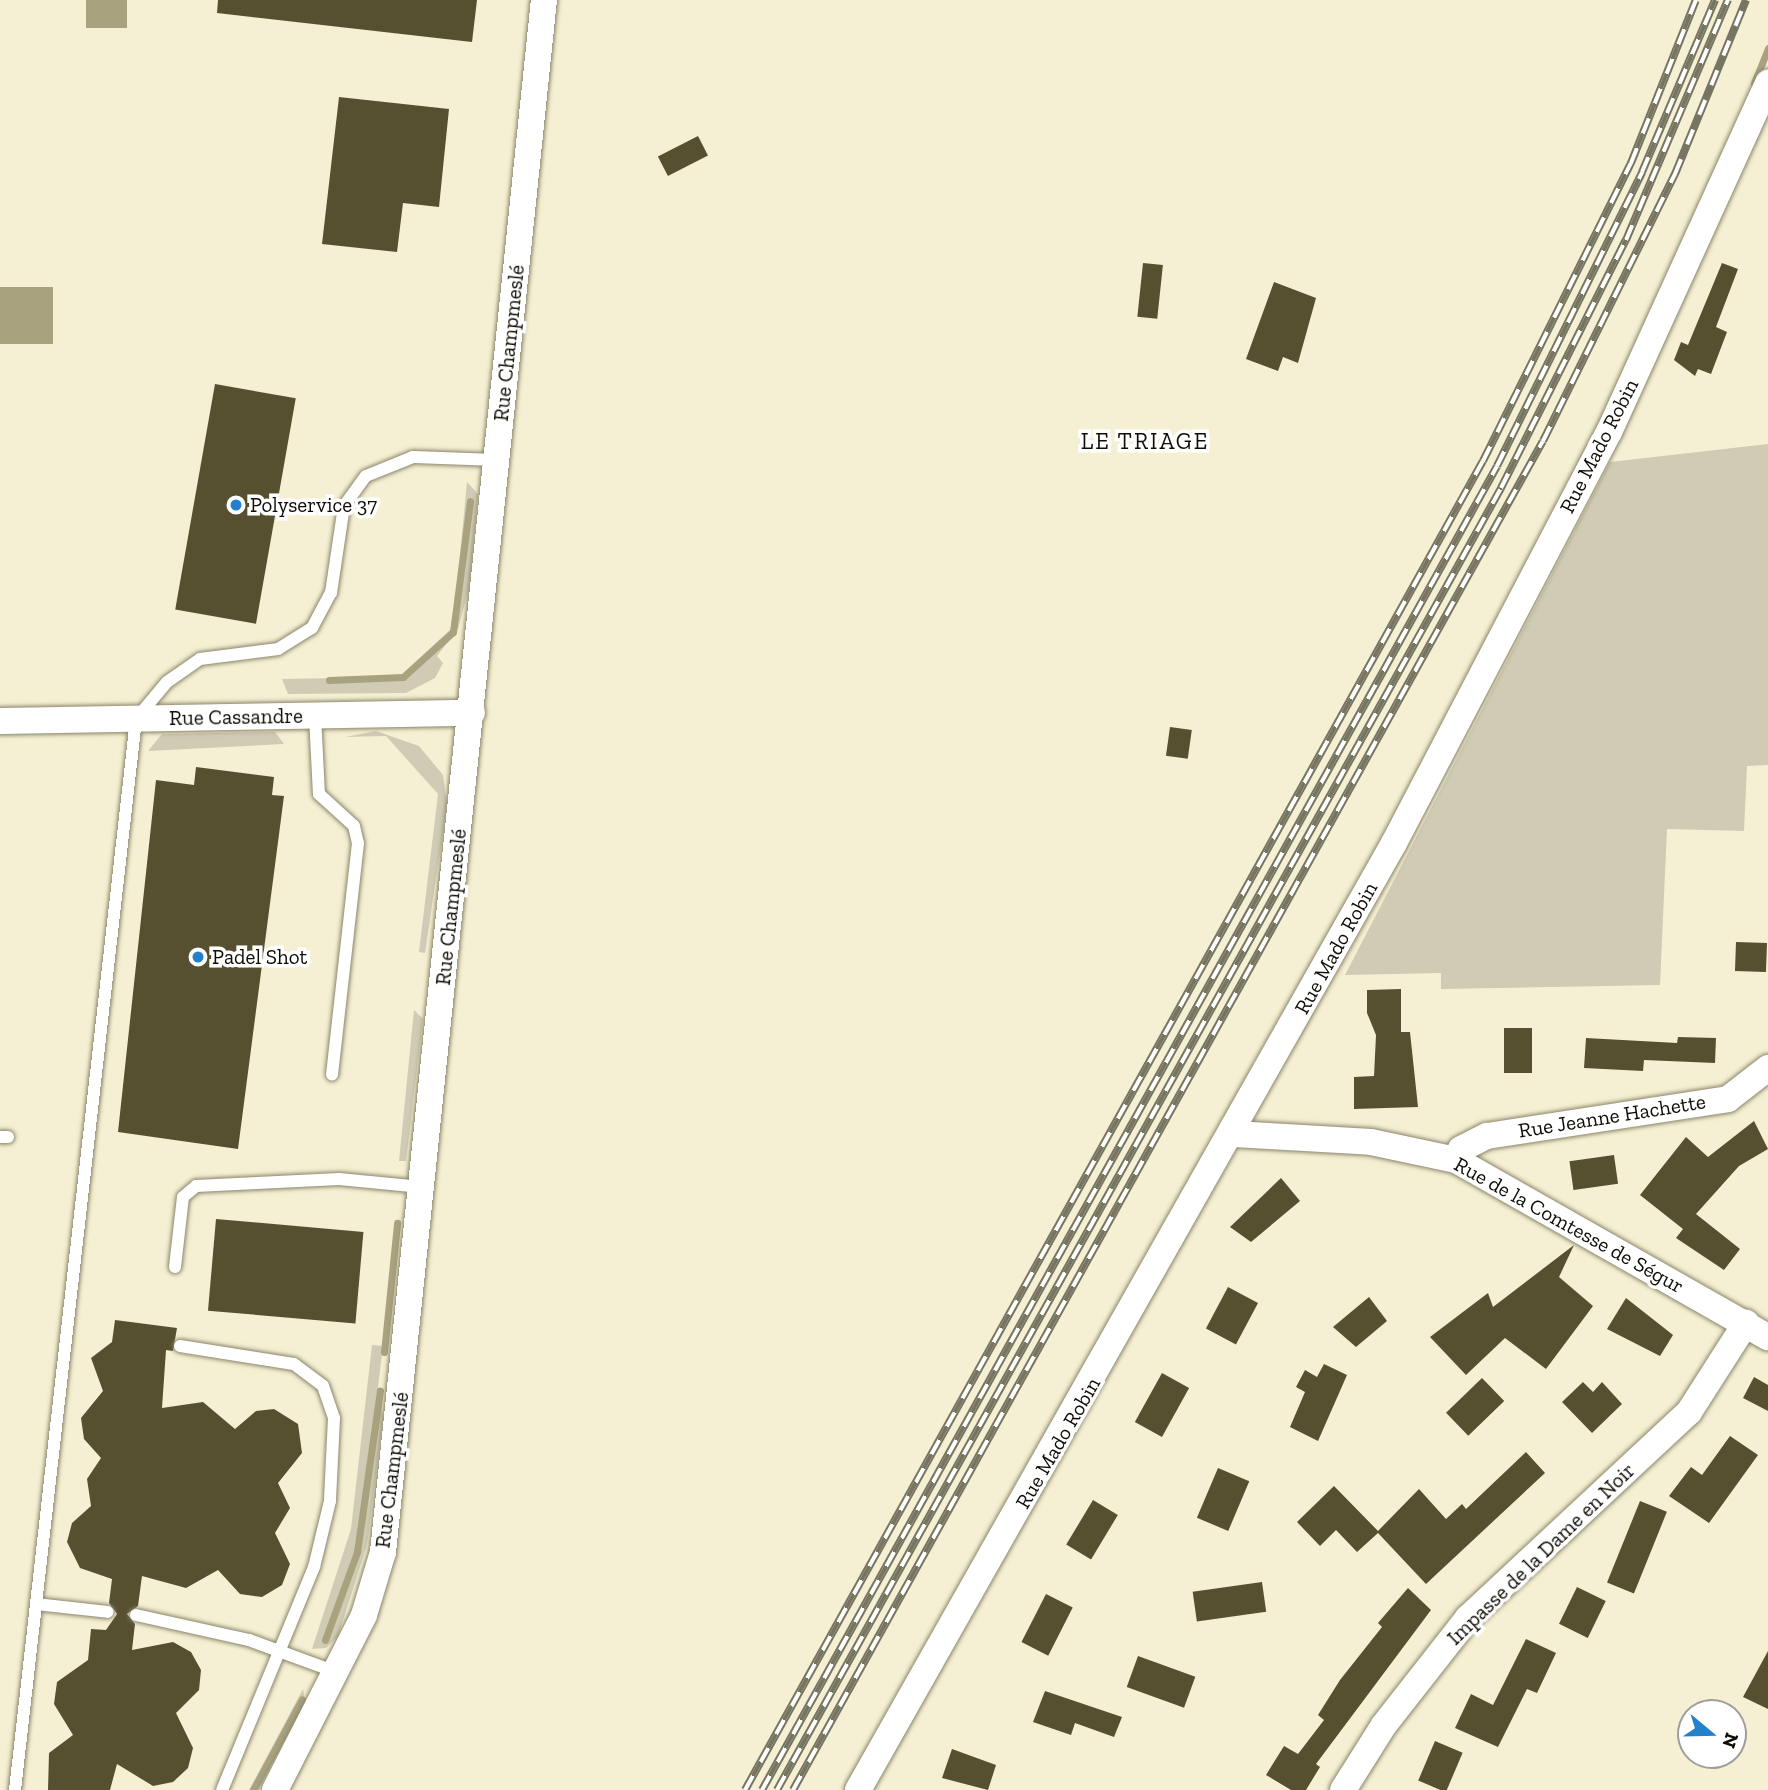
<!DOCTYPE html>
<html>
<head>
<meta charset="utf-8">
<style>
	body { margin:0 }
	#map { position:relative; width:1768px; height:1790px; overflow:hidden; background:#f5f0d3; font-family:"Zilla Slab",serif }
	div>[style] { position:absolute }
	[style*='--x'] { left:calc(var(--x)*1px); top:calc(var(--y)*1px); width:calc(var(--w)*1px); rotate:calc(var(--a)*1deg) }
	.green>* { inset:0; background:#d0cbb4 }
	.water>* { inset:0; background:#a9a27f; transform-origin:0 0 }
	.stream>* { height:7px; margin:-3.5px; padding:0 3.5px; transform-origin:3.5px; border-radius:3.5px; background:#a9a27f }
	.building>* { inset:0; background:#565030; transform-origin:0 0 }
	.roads { filter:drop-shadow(0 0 2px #8a856b) drop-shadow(0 0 2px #8a856b) }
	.lane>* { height:12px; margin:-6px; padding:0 6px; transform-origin:6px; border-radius:6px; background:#fff }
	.street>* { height:26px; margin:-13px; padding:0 13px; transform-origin:13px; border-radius:13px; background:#fff }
	.rail>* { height:8px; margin-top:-4px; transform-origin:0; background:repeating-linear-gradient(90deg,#fff 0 16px,#777462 0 32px); box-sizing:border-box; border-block:2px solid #777462 }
	.dots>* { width:19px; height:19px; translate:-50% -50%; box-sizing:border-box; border:4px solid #fff; border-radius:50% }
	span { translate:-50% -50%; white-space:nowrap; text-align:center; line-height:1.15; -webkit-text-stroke:7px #fff; paint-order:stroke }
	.street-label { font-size:21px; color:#0e0c04 }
	.poi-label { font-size:21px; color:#0e0c04 }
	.left { translate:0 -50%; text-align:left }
	.neighbourhood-label { font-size:23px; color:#0e0c04; letter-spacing:2px }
	.north { position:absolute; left:1677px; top:1699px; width:70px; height:70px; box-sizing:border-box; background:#fff; border:2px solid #9f9e9b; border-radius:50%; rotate:109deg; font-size:19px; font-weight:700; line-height:28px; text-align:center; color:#0e0c04 }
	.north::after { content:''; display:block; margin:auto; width:24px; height:32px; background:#2280cd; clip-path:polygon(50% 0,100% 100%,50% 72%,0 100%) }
</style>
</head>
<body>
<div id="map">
	<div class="green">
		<div style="clip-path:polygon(1768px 444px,1768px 765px,1747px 766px,1744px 831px,1667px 829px,1660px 985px,1441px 989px,1441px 973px,1345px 975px,1610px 462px)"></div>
		<div style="clip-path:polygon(467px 482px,478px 494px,469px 588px,458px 629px,437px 656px,443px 663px,435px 678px,406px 693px,288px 694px,282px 679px,399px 677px,453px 627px)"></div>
		<div style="clip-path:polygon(376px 731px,419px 746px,443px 775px,447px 804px,425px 953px,419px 952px,438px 794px,386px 736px,345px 737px)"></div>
		<div style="clip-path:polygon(275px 732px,284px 744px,148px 751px,162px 734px)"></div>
		<div style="clip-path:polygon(414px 1010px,423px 1019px,406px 1161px,399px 1161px)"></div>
		<div style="clip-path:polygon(372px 1345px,383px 1346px,378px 1387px,383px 1417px,367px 1545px,338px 1636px,326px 1648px,312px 1649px,351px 1529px)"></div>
		<div style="clip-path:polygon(303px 1689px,305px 1702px,259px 1790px,249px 1790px)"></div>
	</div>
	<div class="water">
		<div style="left:86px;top:0;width:41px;height:28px"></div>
		<div style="left:0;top:287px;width:53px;height:57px"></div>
	</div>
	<div class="stream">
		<div style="--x:1754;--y:83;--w:38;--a:-68"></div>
		<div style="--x:329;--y:680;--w:74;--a:-2.3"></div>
		<div style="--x:403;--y:677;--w:67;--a:-42"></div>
		<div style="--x:453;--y:632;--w:132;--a:-82.6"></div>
		<div style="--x:384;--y:1352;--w:130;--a:-84.2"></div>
		<div style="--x:325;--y:1640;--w:94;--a:-70"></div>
		<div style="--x:357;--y:1552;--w:163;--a:-81.9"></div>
		<div style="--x:253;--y:1790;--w:103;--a:-61.7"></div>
	</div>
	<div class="building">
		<div style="clip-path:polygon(218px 0,477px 0,472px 42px,217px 13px)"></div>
		<div style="clip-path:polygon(339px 97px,449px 109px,439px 207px,403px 203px,397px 252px,322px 244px)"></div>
		<div style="left:698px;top:136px;width:22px;height:45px;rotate:63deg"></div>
		<div style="left:1143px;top:263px;width:20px;height:54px;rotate:6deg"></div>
		<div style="clip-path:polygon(1722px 263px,1738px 269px,1716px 327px,1727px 332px,1711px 374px,1698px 369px,1695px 376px,1674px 360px,1681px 342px,1688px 345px)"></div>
		<div style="clip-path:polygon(1274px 282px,1316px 298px,1298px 363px,1283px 357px,1278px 371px,1246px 359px)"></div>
		<div style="left:215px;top:384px;width:82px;height:229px;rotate:10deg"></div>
		<div style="left:1170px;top:727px;width:22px;height:29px;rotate:8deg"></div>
		<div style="clip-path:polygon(196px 767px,274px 777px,272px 795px,284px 796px,238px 1149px,118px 1132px,156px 780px,194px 785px)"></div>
		<div style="left:1736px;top:942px;width:31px;height:29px;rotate:2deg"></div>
		<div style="clip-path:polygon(1401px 989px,1401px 1032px,1410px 1032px,1418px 1107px,1354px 1109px,1354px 1077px,1374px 1076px,1376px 1035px,1367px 1013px,1367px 990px)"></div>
		<div style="left:1504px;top:1028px;width:28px;height:45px"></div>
		<div style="clip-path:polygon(1678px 1037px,1716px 1038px,1715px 1063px,1644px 1060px,1643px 1071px,1584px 1068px,1586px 1038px,1677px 1043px)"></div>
		<div style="clip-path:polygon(1754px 1121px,1768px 1149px,1739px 1166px,1696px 1214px,1740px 1249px,1724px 1270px,1676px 1238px,1683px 1229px,1640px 1195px,1686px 1137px,1708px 1157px)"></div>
		<div style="left:1614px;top:1155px;width:29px;height:45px;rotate:82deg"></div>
		<div style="clip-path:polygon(1281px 1178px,1300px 1201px,1251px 1242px,1230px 1227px)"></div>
		<div style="left:216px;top:1219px;width:148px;height:92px;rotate:5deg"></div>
		<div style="clip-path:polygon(1574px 1245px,1559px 1277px,1593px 1306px,1546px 1369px,1505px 1338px,1466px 1375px,1430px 1337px,1488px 1293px,1493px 1307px)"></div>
		<div style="left:1228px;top:1287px;width:34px;height:47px;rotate:28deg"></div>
		<div style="clip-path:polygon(1369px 1297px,1387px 1321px,1356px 1347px,1333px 1327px)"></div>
		<div style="clip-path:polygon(1626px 1298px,1673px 1335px,1660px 1356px,1607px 1329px)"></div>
		<div style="clip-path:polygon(115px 1320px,177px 1328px,173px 1351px,166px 1350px,162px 1408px,203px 1402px,235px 1429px,256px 1411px,274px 1409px,298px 1424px,302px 1453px,278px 1483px,290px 1508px,275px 1533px,290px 1564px,282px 1585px,262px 1597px,240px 1594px,218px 1570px,186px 1588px,142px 1576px,138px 1606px,127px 1614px,135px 1624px,132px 1650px,173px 1642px,191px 1652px,201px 1670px,199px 1690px,176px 1713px,193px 1748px,188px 1768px,173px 1782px,153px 1786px,117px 1764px,110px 1790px,48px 1790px,49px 1753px,73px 1735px,54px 1704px,57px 1682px,88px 1660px,91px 1629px,106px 1630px,117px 1614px,109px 1603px,112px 1579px,80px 1568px,67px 1542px,72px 1523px,91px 1506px,87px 1479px,101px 1458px,84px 1439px,81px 1418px,103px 1391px,91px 1358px,112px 1342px)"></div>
		<div style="clip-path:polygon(1324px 1364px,1347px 1375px,1318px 1441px,1290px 1427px,1305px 1392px,1296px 1387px,1305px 1370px,1317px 1377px)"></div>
		<div style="left:1162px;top:1373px;width:31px;height:56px;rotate:29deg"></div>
		<div style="clip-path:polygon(1754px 1377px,1768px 1385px,1768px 1411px,1743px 1398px)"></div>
		<div style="left:1482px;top:1378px;width:32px;height:50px;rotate:46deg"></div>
		<div style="clip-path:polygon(1583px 1382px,1593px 1392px,1602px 1382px,1622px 1404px,1592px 1433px,1562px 1402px)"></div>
		<div style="clip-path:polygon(1730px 1436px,1758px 1455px,1709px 1523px,1669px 1496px,1691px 1467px,1702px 1475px)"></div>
		<div style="clip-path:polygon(1526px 1452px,1545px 1473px,1426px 1584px,1378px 1533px,1357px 1552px,1336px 1530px,1320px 1546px,1297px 1522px,1334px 1486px,1378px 1531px,1419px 1489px,1446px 1519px,1462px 1504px,1466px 1509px)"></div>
		<div style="left:1218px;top:1468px;width:34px;height:54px;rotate:23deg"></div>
		<div style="left:1093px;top:1500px;width:29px;height:52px;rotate:31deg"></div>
		<div style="left:1640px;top:1501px;width:29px;height:88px;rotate:22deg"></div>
		<div style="left:1262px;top:1582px;width:30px;height:70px;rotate:82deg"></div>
		<div style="left:1577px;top:1587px;width:32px;height:41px;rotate:26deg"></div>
		<div style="clip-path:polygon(1408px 1588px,1431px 1610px,1316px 1764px,1320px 1767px,1306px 1790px,1291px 1790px,1266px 1775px,1284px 1746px,1298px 1754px,1324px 1720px,1318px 1715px,1340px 1680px,1382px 1627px,1378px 1623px)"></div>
		<div style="left:1046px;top:1594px;width:30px;height:54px;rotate:27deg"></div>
		<div style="clip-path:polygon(1526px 1639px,1556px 1653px,1537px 1693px,1527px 1689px,1498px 1747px,1455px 1728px,1471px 1694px,1493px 1705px)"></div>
		<div style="clip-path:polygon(1768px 1651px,1768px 1709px,1743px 1697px)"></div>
		<div style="left:1138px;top:1656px;width:61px;height:33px;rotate:20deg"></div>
		<div style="clip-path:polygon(1045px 1691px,1122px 1717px,1114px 1737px,1075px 1723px,1071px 1735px,1033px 1722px)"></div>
		<div style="left:1435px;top:1741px;width:30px;height:43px;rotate:23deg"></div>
		<div style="clip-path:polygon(952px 1749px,996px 1765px,988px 1790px,942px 1778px)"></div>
	</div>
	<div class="roads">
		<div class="lane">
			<div style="--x:315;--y:716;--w:78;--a:87.1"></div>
			<div style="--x:319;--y:794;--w:47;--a:42.4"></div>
			<div style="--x:354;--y:826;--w:17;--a:77"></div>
			<div style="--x:358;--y:843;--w:233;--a:96.4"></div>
			<div style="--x:0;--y:1137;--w:8;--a:0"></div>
			<div style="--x:175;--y:1267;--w:70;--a:-83.5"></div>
			<div style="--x:183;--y:1197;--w:17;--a:-40"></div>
			<div style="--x:196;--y:1186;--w:143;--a:-2.8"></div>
			<div style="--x:339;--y:1179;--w:83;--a:5.5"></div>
			<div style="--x:180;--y:1346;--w:115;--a:9"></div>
			<div style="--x:294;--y:1364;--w:36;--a:37"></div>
			<div style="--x:323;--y:1386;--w:34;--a:71"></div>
			<div style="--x:334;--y:1418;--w:83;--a:92.8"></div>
			<div style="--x:330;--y:1501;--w:68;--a:103.6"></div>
			<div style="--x:314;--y:1567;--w:241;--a:112.4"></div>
			<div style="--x:36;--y:1604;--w:72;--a:6.3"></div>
			<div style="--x:136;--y:1615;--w:116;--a:12.5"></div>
			<div style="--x:249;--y:1640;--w:93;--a:20.2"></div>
			<div style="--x:15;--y:1790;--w:1078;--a:-83.55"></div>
			<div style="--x:136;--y:719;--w:48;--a:-50"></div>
			<div style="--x:167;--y:682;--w:40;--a:-34.9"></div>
			<div style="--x:200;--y:659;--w:79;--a:-7.3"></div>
			<div style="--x:278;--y:649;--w:40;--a:-32"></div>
			<div style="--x:312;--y:628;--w:40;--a:-62"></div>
			<div style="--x:331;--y:593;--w:88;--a:-81.5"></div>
			<div style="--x:344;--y:506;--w:37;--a:-54"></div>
			<div style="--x:366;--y:476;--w:51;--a:-22"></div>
			<div style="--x:413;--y:457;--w:84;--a:2"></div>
		</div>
		<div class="street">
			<div style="--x:0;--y:721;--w:472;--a:-1"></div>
			<div style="--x:1234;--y:1134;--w:137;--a:3.3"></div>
			<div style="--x:1371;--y:1142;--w:87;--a:12"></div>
			<div style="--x:1456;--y:1160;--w:359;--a:29.6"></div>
			<div style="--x:1456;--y:1160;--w:12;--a:-66"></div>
			<div style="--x:1461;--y:1149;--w:29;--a:-27"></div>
			<div style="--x:1487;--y:1136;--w:244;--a:-8.7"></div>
			<div style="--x:1728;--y:1099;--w:51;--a:-37.8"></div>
			<div style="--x:275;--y:1790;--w:196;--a:-63"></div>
			<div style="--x:364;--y:1615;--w:66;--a:-73.2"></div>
			<div style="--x:383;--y:1552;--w:1560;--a:-84.08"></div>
			<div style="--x:858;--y:1790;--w:1088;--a:-60.49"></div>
			<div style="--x:1394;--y:843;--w:464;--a:-62.4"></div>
			<div style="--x:1609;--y:432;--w:384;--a:-65.5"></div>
			<div style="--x:1343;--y:1790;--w:77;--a:-57.8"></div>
			<div style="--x:1384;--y:1725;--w:136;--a:-51.9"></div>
			<div style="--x:1468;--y:1618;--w:302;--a:-43"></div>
			<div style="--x:1689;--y:1412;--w:106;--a:-57.4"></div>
		</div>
	</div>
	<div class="rail">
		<div style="--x:745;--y:1790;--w:1520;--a:-60.96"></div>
		<div style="--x:1483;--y:461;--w:333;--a:-63.6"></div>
		<div style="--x:1631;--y:163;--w:175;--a:-68.3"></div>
		<div style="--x:762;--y:1790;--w:1514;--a:-60.96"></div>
		<div style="--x:1497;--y:466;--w:328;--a:-63.7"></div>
		<div style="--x:1642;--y:172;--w:187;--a:-67"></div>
		<div style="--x:777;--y:1790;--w:1490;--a:-60.92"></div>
		<div style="--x:1501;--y:488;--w:278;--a:-63.3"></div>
		<div style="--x:1626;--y:240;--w:261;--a:-67"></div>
		<div style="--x:793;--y:1790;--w:1543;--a:-60.93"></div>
		<div style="--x:1543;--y:441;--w:298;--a:-63.7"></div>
		<div style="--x:1675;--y:174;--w:188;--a:-67.8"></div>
	</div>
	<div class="dots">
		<div style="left:236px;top:505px;background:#2280cd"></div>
		<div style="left:198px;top:957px;background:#2280cd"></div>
	</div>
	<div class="street-label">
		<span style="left:509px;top:343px;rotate:-84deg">Rue Champmeslé</span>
		<span style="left:1599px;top:446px;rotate:-63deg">Rue Mado Robin</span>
		<span style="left:236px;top:717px;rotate:-1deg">Rue Cassandre</span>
		<span style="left:451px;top:907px;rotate:-84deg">Rue Champmeslé</span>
		<span style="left:1336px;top:948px;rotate:-61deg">Rue Mado Robin</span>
		<span style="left:1612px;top:1116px;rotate:-9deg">Rue Jeanne Hachette</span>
		<span style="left:1569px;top:1225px;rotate:29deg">Rue de la Comtesse de Ségur</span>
		<span style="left:1058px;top:1443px;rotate:-60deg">Rue Mado Robin</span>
		<span style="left:392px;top:1470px;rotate:-83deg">Rue Champmeslé</span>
		<span style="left:1541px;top:1554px;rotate:-44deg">Impasse de la Dame en Noir</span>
	</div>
	<div class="poi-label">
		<span class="left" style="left:250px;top:505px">Polyservice 37</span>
		<span class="left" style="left:212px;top:957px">Padel Shot</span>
	</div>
	<div class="neighbourhood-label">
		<span style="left:1145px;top:441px">LE TRIAGE</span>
	</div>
	<div class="north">N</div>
</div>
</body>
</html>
